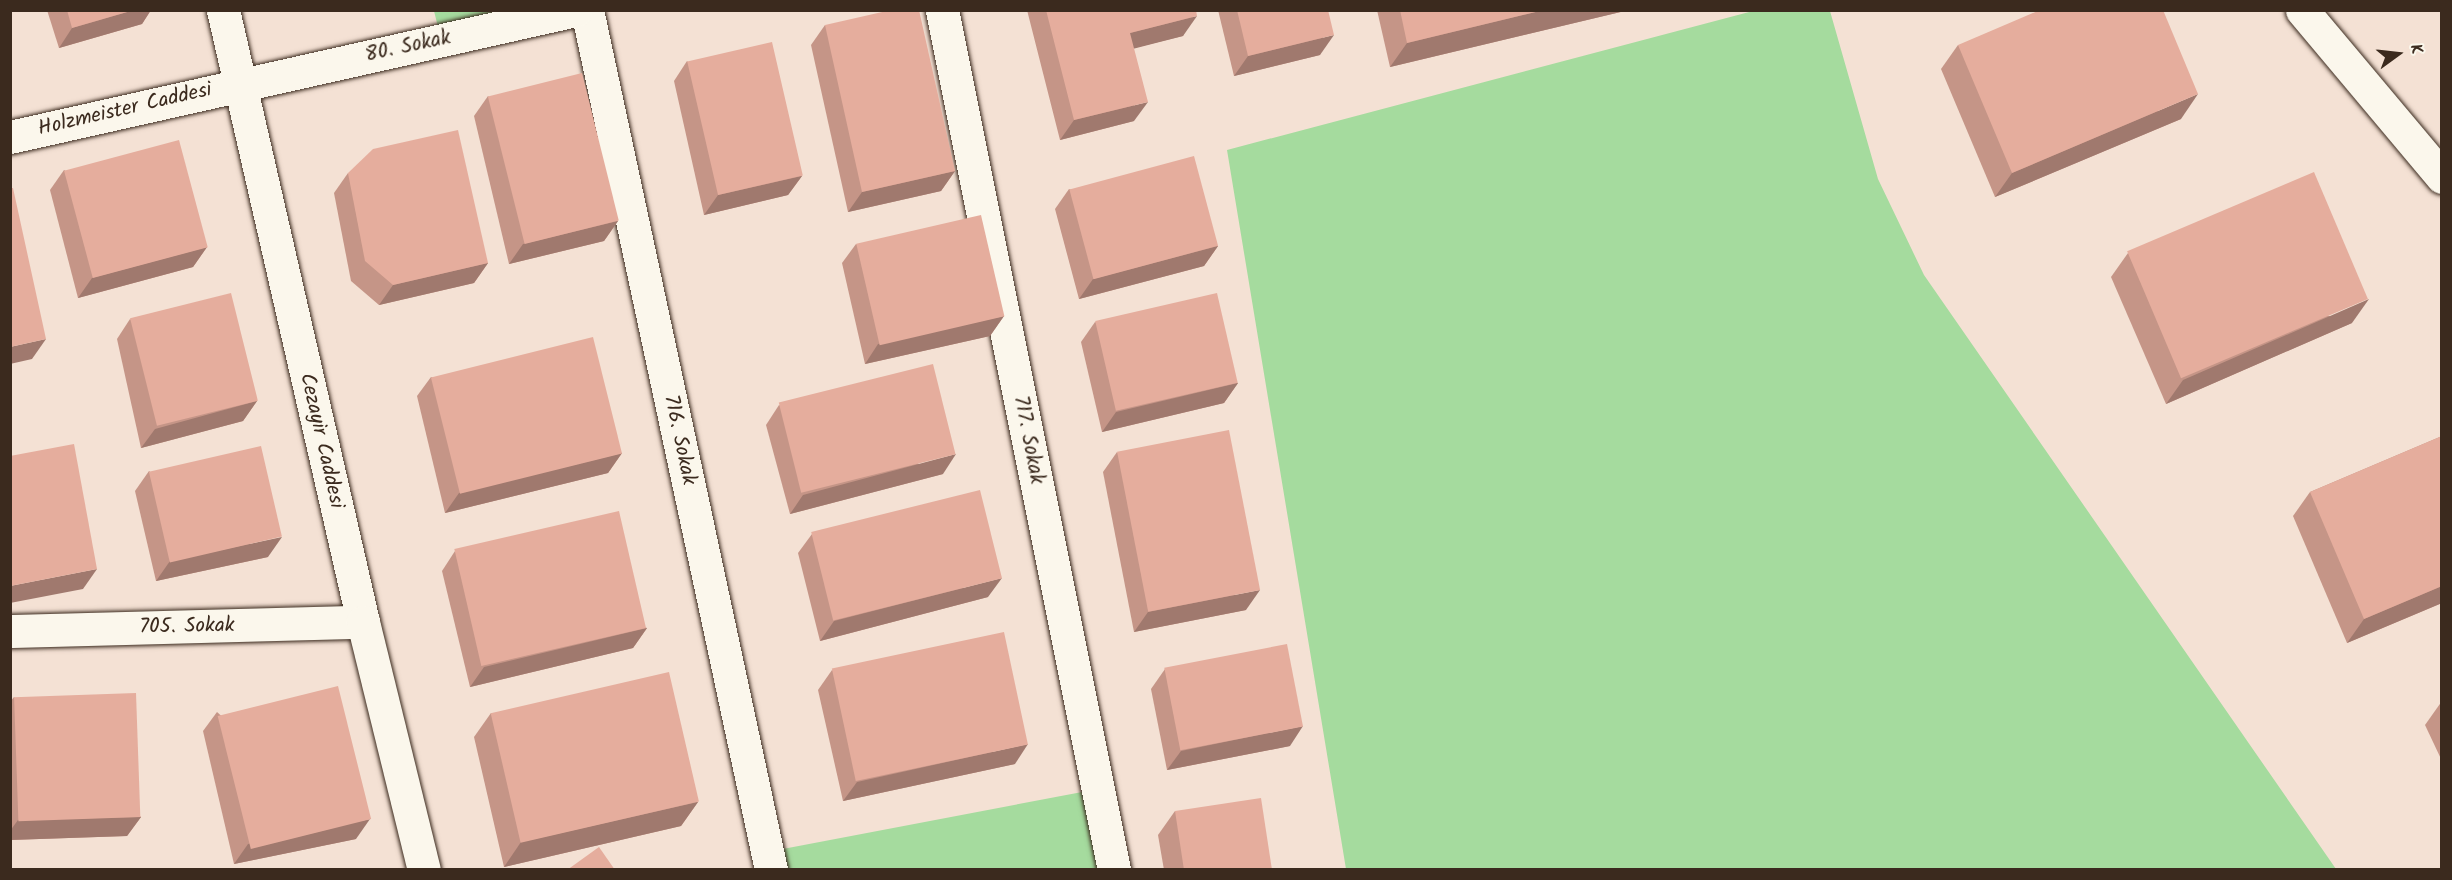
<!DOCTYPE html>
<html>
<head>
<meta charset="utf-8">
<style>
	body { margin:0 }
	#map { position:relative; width:2452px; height:880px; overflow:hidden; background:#f4e1d4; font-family:Kalam,sans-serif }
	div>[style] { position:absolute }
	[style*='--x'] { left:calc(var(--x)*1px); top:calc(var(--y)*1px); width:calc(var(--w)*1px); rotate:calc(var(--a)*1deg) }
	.green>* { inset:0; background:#a5db9e }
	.roads { filter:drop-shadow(0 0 2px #3b2a1e) drop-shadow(0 0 2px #3b2a1e) }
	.minor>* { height:33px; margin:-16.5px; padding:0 16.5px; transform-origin:16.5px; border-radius:16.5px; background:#fbf7ec }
	.tertiary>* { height:33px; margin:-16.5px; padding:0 16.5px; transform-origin:16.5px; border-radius:16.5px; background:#fbf7ec }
	.wall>* { inset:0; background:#c59587 }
	.shaded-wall>* { inset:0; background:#a0796e }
	.building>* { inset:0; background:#e5ad9d; transform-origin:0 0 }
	span { translate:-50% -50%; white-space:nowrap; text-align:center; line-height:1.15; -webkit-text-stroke:4.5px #fbf7ec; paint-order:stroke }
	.street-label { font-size:21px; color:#3b2a1e }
	.frame { position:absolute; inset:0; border:12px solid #3b2a1e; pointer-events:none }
	.north { position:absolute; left:2368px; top:24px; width:60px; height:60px; -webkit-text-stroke:4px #fbf7ec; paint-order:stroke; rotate:75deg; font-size:16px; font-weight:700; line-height:24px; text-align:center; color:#3b2a1e }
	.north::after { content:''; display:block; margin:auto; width:21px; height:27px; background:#3b2a1e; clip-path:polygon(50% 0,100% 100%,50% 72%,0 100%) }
</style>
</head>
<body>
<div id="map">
	<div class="green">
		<div style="clip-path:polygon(575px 10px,441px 39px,434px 11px)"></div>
		<div style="clip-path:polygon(1753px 11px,1830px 11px,1878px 179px,1924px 275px,2336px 869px,1346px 869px,1227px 150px)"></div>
		<div style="clip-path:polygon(1098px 789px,1114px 869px,771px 869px,767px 852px)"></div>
	</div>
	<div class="roads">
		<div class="minor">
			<div style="--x:587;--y:10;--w:879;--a:77.92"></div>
			<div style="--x:942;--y:10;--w:877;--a:78.69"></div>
			<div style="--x:2302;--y:10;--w:218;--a:50"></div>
			<div style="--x:10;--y:137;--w:580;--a:-12.65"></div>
			<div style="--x:10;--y:631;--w:353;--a:-1.5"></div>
		</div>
		<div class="tertiary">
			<div style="--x:223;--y:10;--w:628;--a:77.11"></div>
			<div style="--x:363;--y:622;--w:255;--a:76.2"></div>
		</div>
	</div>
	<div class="wall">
		<div style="clip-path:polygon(47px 10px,151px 10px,142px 24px,59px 48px)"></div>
		<div style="clip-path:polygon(1027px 10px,1196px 10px,1183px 36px,1134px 48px,1134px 121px,1060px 140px)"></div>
		<div style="clip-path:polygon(1218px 10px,1328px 10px,1320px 55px,1234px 76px)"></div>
		<div style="clip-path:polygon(1377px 10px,1629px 10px,1390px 67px)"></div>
		<div style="clip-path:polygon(825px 25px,955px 171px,941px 191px,848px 212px,811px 45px)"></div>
		<div style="clip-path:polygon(1958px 45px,2181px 119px,1995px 197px,1941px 69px)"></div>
		<div style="clip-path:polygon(687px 61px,802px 176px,788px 195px,704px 215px,674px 81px)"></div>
		<div style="clip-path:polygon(488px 96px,618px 221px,604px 241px,509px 264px,474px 116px)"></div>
		<div style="clip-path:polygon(64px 170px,207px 247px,193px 267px,78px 298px,50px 190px)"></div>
		<div style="clip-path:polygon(348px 173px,488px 263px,474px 283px,379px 305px,351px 281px,334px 193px)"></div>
		<div style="clip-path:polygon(1069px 189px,1218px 246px,1204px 266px,1079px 299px,1055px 209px)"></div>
		<div style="clip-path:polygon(856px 244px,1004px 316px,990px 336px,865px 364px,842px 263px)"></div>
		<div style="clip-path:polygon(2128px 253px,2352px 323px,2166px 404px,2111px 277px)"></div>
		<div style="clip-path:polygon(130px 319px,257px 401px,243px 421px,141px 448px,117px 339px)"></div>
		<div style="clip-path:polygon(1095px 322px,1238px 383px,1224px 403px,1102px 432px,1081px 342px)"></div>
		<div style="clip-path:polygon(431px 377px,622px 453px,608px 473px,445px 513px,417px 396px)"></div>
		<div style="clip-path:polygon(779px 405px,943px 474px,790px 514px,766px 425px)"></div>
		<div style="clip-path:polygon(2442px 436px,2442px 603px,2347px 643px,2293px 516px,2310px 492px)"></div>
		<div style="clip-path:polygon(1117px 452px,1246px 610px,1134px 632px,1103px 472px)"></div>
		<div style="clip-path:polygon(149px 471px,268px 557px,156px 581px,135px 491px)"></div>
		<div style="clip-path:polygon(812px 534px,988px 597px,820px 641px,798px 553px)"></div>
		<div style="clip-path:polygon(455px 551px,647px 628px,633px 648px,470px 687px,442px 571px)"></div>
		<div style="clip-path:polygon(1165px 669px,1290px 746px,1167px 770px,1151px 689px)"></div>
		<div style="clip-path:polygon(832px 670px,1015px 764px,843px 801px,818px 690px)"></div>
		<div style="clip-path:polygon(14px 697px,141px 817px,127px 836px,10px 840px,10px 702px)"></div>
		<div style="clip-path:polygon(2442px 701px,2442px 761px,2425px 725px)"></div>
		<div style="clip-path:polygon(217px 712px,356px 839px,234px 864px,203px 731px)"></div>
		<div style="clip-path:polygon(491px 713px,698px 802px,681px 826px,504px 867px,474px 737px)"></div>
		<div style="clip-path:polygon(1175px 811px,1272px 870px,1164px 870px,1158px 835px)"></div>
	</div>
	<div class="shaded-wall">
		<div style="clip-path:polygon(134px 10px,151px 10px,142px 24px,59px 48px,72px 28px)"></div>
		<div style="clip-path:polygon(1544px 10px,1629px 10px,1390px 67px,1407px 43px)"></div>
		<div style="clip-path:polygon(1197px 16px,1183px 36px,1117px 53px,1130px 33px)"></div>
		<div style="clip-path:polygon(1334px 35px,1320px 55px,1234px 76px,1248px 56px)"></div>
		<div style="clip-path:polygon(2198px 94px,2181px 119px,1995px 197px,2012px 173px)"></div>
		<div style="clip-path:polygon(1148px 102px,1134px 121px,1060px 140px,1074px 120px)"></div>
		<div style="clip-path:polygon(955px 171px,941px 191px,848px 212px,862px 192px)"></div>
		<div style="clip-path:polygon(802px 176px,788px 195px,704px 215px,718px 195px)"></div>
		<div style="clip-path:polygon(618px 221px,604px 241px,509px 264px,523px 244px)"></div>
		<div style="clip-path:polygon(1218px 246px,1204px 266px,1079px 299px,1093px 279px)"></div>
		<div style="clip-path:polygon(207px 247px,193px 267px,78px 298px,92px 278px)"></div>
		<div style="clip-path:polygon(488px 263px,474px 283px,379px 305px,393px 285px)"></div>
		<div style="clip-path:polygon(2369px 299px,2352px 323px,2166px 404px,2183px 380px)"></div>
		<div style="clip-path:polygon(1004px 316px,990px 336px,865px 364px,878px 344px)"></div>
		<div style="clip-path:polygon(46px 339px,32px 359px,10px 364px,10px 347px)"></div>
		<div style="clip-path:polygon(1238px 383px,1224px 403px,1102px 432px,1116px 412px)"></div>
		<div style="clip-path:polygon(257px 401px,243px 421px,141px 448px,155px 429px)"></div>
		<div style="clip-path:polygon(622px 453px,608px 473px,445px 513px,459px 493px)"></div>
		<div style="clip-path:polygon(956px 454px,943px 474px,790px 514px,803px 495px)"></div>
		<div style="clip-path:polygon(282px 537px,268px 557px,156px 581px,170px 561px)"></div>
		<div style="clip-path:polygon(97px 569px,83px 589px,10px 603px,10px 586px)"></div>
		<div style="clip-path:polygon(1002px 578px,988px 597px,820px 641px,834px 621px)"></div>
		<div style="clip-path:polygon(2442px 586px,2442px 603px,2347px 643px,2364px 619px)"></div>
		<div style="clip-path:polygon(1260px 590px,1246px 610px,1134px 632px,1148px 612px)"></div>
		<div style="clip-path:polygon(647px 628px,633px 648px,470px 687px,484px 667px)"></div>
		<div style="clip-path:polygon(1303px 726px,1290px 746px,1167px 770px,1181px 751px)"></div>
		<div style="clip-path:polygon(1028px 744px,1015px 764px,843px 801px,857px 782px)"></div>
		<div style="clip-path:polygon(698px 802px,681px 826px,504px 867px,521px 842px)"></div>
		<div style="clip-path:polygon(141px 817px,127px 836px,10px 840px,10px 831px,18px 820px)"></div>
		<div style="clip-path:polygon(370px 819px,356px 839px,234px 864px,248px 844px)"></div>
	</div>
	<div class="building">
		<div style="clip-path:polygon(67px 10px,134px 10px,72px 28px)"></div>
		<div style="clip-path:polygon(891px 10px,919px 10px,955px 171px,862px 192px,825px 25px)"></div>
		<div style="clip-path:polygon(1046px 10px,1196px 10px,1197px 16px,1130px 33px,1148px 102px,1074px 120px)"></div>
		<div style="clip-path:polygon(1237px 10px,1328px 10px,1334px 35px,1248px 56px)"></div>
		<div style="clip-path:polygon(1400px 10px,1544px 10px,1407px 43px)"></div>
		<div style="clip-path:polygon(2040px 10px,2163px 10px,2198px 94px,2012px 173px,1958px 45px)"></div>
		<div style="left:772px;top:42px;width:137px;height:87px;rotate:77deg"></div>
		<div style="left:582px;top:73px;width:152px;height:97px;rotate:76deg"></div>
		<div style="clip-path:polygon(458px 130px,488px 263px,393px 285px,365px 261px,348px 173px,373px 149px)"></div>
		<div style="left:179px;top:140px;width:111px;height:119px;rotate:75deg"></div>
		<div style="left:1194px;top:156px;width:93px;height:129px;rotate:75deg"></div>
		<div style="left:2314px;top:172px;width:138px;height:203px;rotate:67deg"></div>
		<div style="clip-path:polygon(10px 188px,13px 188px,46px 339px,10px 347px)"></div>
		<div style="left:981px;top:215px;width:104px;height:128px;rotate:77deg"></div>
		<div style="left:231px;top:293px;width:111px;height:104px;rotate:76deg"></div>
		<div style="left:1217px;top:293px;width:92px;height:125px;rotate:77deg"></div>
		<div style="left:593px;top:337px;width:120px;height:167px;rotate:76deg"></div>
		<div style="left:933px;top:364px;width:93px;height:159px;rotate:76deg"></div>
		<div style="left:1229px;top:430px;width:163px;height:114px;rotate:79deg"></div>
		<div style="clip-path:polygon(2442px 436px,2442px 586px,2364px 619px,2310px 492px)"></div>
		<div style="clip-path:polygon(74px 444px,97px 569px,10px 586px,10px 456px)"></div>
		<div style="left:261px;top:446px;width:93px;height:115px;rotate:77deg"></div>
		<div style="left:980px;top:490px;width:91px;height:174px;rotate:76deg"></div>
		<div style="left:619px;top:511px;width:120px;height:169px;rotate:77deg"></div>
		<div style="left:1004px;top:632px;width:115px;height:176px;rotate:78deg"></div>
		<div style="left:1287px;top:644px;width:84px;height:125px;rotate:79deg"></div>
		<div style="left:669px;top:672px;width:133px;height:183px;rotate:77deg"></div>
		<div style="left:338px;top:686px;width:137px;height:124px;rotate:76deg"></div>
		<div style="left:136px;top:693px;width:124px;height:122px;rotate:88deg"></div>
		<div style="clip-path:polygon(1261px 798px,1272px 870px,1184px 870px,1175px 811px)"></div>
		<div style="clip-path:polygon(599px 847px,615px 870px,567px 870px)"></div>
	</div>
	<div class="street-label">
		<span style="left:408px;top:47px;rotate:-12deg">80. Sokak</span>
		<span style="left:125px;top:110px;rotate:-13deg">Holzmeister Caddesi</span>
		<span style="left:679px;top:440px;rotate:78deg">716. Sokak</span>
		<span style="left:1028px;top:440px;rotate:79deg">717. Sokak</span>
		<span style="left:321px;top:441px;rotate:77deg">Cezayir Caddesi</span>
		<span style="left:187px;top:627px;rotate:-1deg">705. Sokak</span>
	</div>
	<div class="frame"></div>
	<div class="north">K</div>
</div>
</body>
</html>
